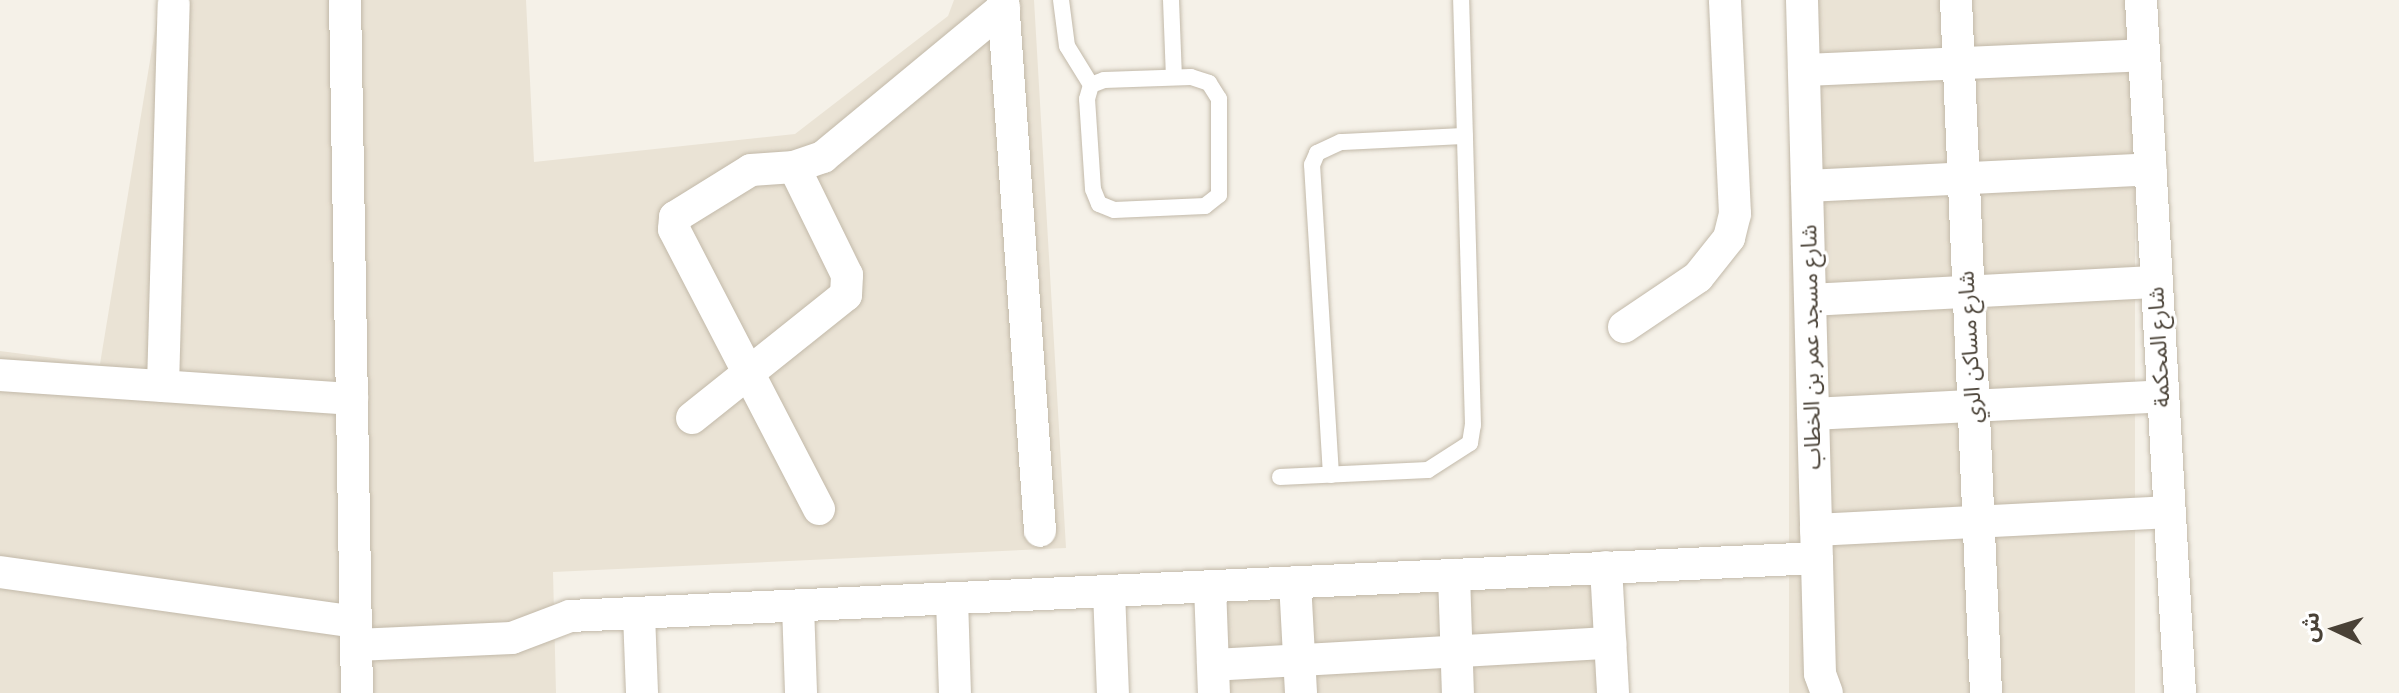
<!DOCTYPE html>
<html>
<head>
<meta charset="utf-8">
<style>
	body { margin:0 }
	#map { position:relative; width:2399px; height:693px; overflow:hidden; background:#f5f1e8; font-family:"Varela Round","Noto Sans Arabic",sans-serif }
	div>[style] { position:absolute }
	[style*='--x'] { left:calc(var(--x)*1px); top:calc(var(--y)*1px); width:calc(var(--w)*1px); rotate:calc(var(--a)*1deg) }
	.residential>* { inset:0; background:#eae3d5; transform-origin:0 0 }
	.roads { filter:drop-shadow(0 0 2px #c2b9a9) drop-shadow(0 0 2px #c2b9a9) }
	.lane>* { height:16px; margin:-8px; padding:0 8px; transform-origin:8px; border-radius:8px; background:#fff }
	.street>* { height:32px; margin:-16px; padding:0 16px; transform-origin:16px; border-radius:16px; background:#fff }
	span { translate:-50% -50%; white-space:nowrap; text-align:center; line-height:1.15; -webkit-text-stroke:6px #fff; paint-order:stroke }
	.street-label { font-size:22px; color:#494136 }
	.north { position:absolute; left:2295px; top:589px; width:80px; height:80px; -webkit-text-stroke:6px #fff; paint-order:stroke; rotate:274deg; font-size:22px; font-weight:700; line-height:32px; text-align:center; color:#494136 }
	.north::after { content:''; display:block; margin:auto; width:28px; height:36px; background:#494136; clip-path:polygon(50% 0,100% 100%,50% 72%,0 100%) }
</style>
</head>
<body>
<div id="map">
	<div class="residential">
		<div style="clip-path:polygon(160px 0,526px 0,534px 162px,795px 134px,948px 16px,954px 0,1034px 0,1066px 548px,553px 572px,556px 693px,0 693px,0 351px,100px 364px)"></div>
		<div style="left:1789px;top:0;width:346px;height:693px"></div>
		<div style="clip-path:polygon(1610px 550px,1619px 693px,1217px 693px,1210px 574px)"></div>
	</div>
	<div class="roads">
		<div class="lane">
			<div style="--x:1061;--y:0;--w:46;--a:82.6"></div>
			<div style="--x:1067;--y:46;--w:46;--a:58.4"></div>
			<div style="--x:1171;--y:0;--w:77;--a:87.8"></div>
			<div style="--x:1191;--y:77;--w:19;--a:18"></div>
			<div style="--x:1209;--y:83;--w:19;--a:58"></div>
			<div style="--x:1219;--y:99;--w:96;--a:90"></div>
			<div style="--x:1219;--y:195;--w:18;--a:142"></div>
			<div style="--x:1205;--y:206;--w:91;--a:177.5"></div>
			<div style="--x:1114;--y:210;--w:16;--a:-158"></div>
			<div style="--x:1099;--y:204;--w:16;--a:-112"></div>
			<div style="--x:1093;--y:189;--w:90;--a:-93.8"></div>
			<div style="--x:1087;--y:99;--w:15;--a:-74"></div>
			<div style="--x:1091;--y:85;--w:14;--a:-21"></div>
			<div style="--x:1104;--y:80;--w:87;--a:-2"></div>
			<div style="--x:1331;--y:475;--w:311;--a:-93.5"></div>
			<div style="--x:1312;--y:165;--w:13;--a:-67"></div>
			<div style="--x:1317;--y:153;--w:26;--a:-25"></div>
			<div style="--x:1341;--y:142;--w:124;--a:-2.8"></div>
			<div style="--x:1280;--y:477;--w:148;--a:-2.7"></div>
			<div style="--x:1428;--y:470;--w:50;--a:-32.7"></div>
			<div style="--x:1470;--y:443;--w:18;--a:-81"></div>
			<div style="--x:1473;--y:425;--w:425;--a:-91.6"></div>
		</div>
		<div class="street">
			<div style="--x:345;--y:0;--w:693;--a:89.01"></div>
			<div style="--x:1003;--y:0;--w:532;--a:86.01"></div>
			<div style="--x:1802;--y:0;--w:674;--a:88.47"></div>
			<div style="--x:1820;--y:674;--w:20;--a:70"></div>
			<div style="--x:1956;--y:0;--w:694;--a:87.52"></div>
			<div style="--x:2141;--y:0;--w:694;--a:86.78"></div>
			<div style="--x:1804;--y:70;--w:340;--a:-2.5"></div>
			<div style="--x:1807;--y:186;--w:344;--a:-2.8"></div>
			<div style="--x:1811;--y:300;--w:346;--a:-3"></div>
			<div style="--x:1624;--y:327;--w:89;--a:-34"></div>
			<div style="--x:1698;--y:277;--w:50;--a:-51.5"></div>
			<div style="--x:1729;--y:238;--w:25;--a:-76"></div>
			<div style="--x:1735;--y:214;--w:214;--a:-92.7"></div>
			<div style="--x:0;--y:375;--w:353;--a:3.9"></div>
			<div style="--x:163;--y:386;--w:382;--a:-88.4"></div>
			<div style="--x:1813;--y:414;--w:350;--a:-2.9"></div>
			<div style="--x:692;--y:418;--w:197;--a:-38.6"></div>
			<div style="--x:846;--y:295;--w:20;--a:-87"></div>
			<div style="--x:847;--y:275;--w:120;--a:-116.1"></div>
			<div style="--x:819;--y:509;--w:315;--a:-117.4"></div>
			<div style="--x:674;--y:229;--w:12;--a:-85"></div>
			<div style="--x:675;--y:217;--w:89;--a:-31.7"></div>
			<div style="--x:751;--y:170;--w:43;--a:-4"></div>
			<div style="--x:794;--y:167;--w:31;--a:-19"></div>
			<div style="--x:823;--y:157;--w:235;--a:-39.6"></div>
			<div style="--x:1816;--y:530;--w:354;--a:-2.9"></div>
			<div style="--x:1606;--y:567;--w:126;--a:86.8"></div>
			<div style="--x:0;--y:572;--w:359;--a:8"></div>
			<div style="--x:1454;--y:575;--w:118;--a:88.1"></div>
			<div style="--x:1295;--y:582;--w:111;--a:86.9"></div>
			<div style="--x:1210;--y:586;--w:107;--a:87.9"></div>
			<div style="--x:1109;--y:591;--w:102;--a:87.8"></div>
			<div style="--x:952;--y:599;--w:94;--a:88.2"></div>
			<div style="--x:798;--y:606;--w:87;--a:88"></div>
			<div style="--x:639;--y:614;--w:79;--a:87.8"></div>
			<div style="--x:356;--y:645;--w:156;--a:-2.6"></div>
			<div style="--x:512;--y:638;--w:62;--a:-20.8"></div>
			<div style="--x:570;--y:616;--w:1248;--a:-2.66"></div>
			<div style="--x:1213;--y:665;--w:398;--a:-3.2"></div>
		</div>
	</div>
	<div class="street-label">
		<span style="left:1812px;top:347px;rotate:-91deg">شارع مسجد عمر بن الخطاب</span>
		<span style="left:1971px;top:347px;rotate:-93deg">شارع مساكن الري</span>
		<span style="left:2160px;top:347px;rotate:-93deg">شارع المحكمة</span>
	</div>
	<div class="north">ش</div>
</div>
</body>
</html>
